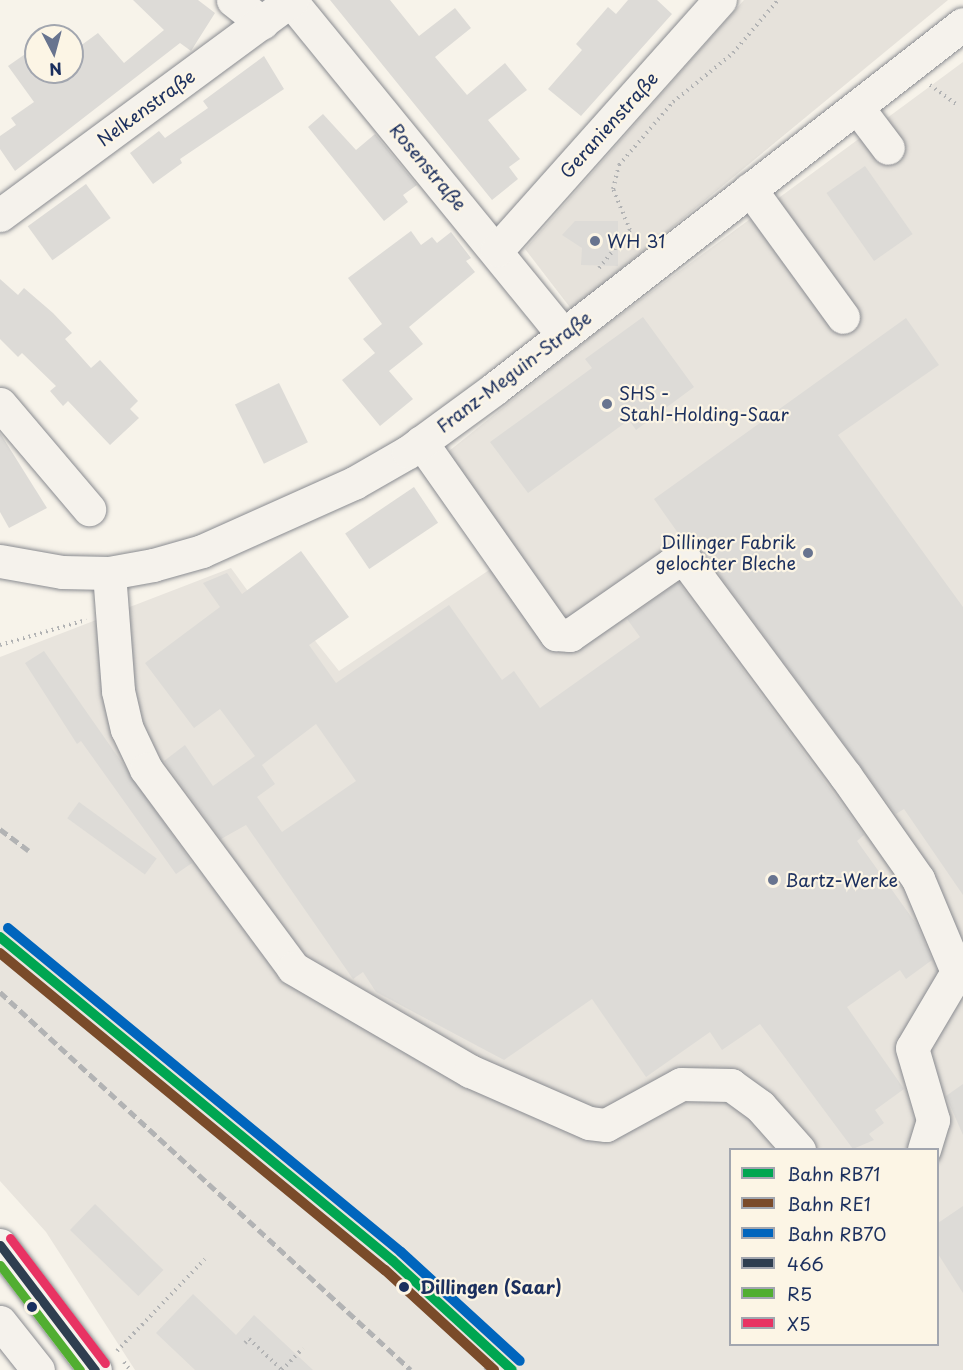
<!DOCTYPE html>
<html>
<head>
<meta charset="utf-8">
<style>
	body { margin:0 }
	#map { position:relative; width:963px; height:1370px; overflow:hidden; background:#f7f3ea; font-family:"Playpen Sans",sans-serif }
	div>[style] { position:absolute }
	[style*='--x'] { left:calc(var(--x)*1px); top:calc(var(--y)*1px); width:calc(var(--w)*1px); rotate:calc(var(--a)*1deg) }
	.built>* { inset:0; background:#e8e4dd }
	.green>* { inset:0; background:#e6e2db }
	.building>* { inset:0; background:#dddbd7; transform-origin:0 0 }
	.path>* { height:4px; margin-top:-2px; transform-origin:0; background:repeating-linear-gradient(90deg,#b2b3b4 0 1.5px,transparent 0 6px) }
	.roads { filter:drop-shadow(0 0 2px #8a8c91) drop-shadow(0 0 2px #8a8c91) }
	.minor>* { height:33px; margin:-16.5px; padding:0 16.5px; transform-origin:16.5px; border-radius:16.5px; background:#f5f2ec }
	.rail>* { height:4.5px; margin-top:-2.25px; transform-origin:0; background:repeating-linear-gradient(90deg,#b2b3b4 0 9px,transparent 0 13.5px) }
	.bus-1>* { height:9px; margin:-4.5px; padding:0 4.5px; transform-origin:4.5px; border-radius:4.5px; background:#2e3e50 }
	.bus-2>* { height:9px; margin:-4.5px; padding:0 4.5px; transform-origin:4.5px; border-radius:4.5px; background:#51ae31 }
	.bus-3>* { height:9px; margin:-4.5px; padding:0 4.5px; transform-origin:4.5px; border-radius:4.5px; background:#e83363 }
	.rail-1>* { height:10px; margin:-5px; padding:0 5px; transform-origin:5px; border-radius:5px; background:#00a651 }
	.rail-2>* { height:10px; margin:-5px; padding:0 5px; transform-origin:5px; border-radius:5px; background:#7a4b2a }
	.rail-3>* { height:10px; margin:-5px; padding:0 5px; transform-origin:5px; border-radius:5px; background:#0065bd }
	.dots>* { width:16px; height:16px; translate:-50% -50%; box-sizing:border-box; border:3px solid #fcf5e5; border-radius:50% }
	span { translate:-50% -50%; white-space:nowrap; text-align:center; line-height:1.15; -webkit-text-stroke:4.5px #fcf5e5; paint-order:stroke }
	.street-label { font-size:18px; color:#1b2f5e }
	.poi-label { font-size:18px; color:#1b2f5e }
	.left { translate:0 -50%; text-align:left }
	.right { translate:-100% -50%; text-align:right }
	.stop-label { font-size:18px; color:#1b2f5e; font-weight:700 }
	.legend { position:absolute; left:729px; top:1148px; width:210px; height:198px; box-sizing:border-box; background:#fcf5e5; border:2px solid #a2a6af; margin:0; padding:8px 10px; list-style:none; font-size:18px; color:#1b2f5e }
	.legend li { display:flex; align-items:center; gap:12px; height:30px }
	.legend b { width:30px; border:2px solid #a2a6af }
	.north { position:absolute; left:24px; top:24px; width:60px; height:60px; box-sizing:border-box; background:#fcf5e5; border:2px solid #a2a6af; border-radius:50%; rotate:174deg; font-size:16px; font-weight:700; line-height:24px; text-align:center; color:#1b2f5e }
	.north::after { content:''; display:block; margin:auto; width:21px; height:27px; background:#68748f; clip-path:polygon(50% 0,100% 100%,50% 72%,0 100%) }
</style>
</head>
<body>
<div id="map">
	<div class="built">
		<div style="clip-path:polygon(evenodd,963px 62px,963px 1370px,135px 1370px,46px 1232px,0 1181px,0 657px,231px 568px,285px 642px,305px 628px,339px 671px,510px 556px,444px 455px,597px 332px,963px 62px,730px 1150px,938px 1150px,938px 1344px,730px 1344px,730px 1150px)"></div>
	</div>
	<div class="green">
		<div style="clip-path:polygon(744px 0,948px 0,572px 310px,525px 249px)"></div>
	</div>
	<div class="building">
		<div style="clip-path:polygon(133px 0,198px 0,215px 13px,191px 51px,180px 43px,15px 171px,0 149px,0 136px,16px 125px,11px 118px,34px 102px,8px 66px,31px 50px,36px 72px,72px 72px,72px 52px,98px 33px,124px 63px,164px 30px)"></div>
		<div style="clip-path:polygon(330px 0,390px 0,419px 36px,455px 8px,471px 28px,435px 57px,467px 95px,505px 63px,527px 90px,488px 120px,520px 159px,509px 167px,518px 179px,492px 200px)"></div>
		<div style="clip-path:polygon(628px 0,657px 0,672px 14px,581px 116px,548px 89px,582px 50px,576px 44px,608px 7px,616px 14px)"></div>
		<div style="clip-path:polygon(264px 56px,284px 89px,180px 159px,182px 163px,153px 184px,130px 153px,159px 131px,165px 138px,208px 108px,203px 101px)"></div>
		<div style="clip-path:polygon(323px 114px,356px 150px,375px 134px,417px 185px,403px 195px,408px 202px,384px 221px,308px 127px)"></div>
		<div style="left:865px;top:166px;width:83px;height:47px;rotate:55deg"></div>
		<div style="left:86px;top:184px;width:42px;height:72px;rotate:54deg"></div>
		<div style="clip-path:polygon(575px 221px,618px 221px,618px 266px,581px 265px,582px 248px,562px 235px)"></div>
		<div style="clip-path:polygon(411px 231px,421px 245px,432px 237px,437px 243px,451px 232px,471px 258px,466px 261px,475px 272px,409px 327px,423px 344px,389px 371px,413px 399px,380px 426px,342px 380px,375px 353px,363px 339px,382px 324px,348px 278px)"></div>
		<div style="clip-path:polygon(0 279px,18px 295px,24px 288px,53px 313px,72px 333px,65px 339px,91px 368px,100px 360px,138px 401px,130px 409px,139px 418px,110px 445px,68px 401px,63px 406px,50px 391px,56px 386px,22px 353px,18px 357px,0 339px)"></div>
		<div style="clip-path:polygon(643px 317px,694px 387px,636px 430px,629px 420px,528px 493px,490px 442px,592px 368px,585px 359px)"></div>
		<div style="clip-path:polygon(906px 318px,939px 365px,838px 435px,963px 607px,963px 895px,904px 809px,896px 814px,701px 550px,685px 543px,654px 499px)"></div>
		<div style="left:279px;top:383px;width:66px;height:49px;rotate:64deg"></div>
		<div style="clip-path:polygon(0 433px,47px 508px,9px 528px,0 512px)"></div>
		<div style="left:414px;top:487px;width:43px;height:83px;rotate:56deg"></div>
		<div style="clip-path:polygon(evenodd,301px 551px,349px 617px,309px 645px,336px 683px,449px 605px,502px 680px,514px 671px,540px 708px,640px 637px,627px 619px,678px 582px,864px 835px,857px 841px,917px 925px,932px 960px,906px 979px,900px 970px,847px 1007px,904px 1089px,875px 1110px,884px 1123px,869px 1134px,874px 1140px,853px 1149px,760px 1024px,722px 1050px,710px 1032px,646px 1077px,592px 999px,504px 1060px,376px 992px,363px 972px,353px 979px,246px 825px,221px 839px,164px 761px,185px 745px,213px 786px,255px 756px,220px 709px,194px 728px,145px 663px,220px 607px,203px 583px,227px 573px,242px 594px,301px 551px,316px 724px,356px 781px,282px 832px,257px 797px,275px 784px,262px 765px,316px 724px)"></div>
		<div style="clip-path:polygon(44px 651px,192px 863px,176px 874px,81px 741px,77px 744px,25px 663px)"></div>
		<div style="left:79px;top:802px;width:96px;height:20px;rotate:36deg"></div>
		<div style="clip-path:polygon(963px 1084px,963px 1135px,946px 1096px)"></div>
		<div style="left:95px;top:1204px;width:95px;height:36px;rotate:44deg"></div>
		<div style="clip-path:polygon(963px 1206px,963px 1293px,938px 1254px,938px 1223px)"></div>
		<div style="clip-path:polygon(193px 1294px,236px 1335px,254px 1315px,313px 1370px,195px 1370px,156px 1333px)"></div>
	</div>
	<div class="path">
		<div style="--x:930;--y:85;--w:32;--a:36"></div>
		<div style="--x:599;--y:268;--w:49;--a:-50.8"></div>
		<div style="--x:630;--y:230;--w:44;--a:-112.5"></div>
		<div style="--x:613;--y:189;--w:25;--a:-76"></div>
		<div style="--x:619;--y:165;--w:83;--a:-49.4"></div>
		<div style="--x:673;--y:102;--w:77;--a:-39.2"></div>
		<div style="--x:733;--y:53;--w:70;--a:-49.7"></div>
		<div style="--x:0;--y:645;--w:90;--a:-16.2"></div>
		<div style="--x:245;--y:1343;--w:6;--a:-45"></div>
		<div style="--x:249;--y:1339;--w:45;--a:43.2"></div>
		<div style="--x:282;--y:1370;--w:30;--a:-46"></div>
		<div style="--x:117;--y:1351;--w:127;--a:-46.3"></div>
		<div style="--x:124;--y:1362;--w:10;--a:53"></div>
		<div style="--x:485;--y:1370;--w:12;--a:-48"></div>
	</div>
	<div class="roads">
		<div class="minor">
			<div style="--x:233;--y:0;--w:37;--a:38"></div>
			<div style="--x:291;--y:1;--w:431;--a:50.8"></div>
			<div style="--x:857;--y:107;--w:51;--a:52.9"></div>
			<div style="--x:750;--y:189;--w:158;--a:54"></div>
			<div style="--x:0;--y:215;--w:363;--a:-36.4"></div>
			<div style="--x:497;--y:250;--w:335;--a:-48.3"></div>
			<div style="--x:0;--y:404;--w:138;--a:49.7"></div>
			<div style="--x:421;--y:442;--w:235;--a:54.9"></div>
			<div style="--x:556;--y:634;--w:14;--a:4"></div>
			<div style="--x:570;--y:635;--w:124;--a:-34.8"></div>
			<div style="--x:672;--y:564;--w:14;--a:-12"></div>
			<div style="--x:686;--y:561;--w:267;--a:53.4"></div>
			<div style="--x:845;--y:775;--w:127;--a:54.9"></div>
			<div style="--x:918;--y:879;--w:101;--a:67.2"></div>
			<div style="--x:957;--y:972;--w:88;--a:120.6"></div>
			<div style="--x:912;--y:1048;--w:75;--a:73.7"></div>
			<div style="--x:933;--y:1120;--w:31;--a:107"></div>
			<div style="--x:0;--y:561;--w:63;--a:10.1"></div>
			<div style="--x:62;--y:572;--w:47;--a:1.2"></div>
			<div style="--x:109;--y:573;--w:45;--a:-10.3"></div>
			<div style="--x:153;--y:565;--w:51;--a:-15.9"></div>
			<div style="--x:202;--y:551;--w:167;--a:-24.1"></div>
			<div style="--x:354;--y:483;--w:62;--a:-29.9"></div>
			<div style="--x:408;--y:452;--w:107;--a:-36.2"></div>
			<div style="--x:494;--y:389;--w:594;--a:-37.89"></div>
			<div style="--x:109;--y:573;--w:118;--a:85.6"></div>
			<div style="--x:118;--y:691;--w:39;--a:77"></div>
			<div style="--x:127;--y:729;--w:44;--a:64.6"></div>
			<div style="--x:146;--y:769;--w:247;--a:53.5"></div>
			<div style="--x:293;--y:968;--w:205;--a:30.2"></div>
			<div style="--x:470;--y:1071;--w:130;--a:23.6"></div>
			<div style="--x:589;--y:1123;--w:17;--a:7"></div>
			<div style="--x:606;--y:1125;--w:85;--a:-28.7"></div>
			<div style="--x:681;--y:1084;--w:50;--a:1.1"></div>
			<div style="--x:731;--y:1085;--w:36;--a:36"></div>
			<div style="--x:760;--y:1106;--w:59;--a:48.4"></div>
			<div style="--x:0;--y:1245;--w:157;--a:52.8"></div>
			<div style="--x:0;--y:1322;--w:61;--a:51.6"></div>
		</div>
	</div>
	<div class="rail">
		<div style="--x:0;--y:829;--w:36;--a:37"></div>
		<div style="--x:0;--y:992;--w:558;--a:42.6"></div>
	</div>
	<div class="bus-1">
		<div style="--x:0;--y:1245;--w:157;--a:52.8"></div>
	</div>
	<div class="bus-2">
		<div style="--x:0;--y:1265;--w:132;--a:52.7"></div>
	</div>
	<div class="bus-3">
		<div style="--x:10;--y:1238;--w:157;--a:52.8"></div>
	</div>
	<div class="rail-1">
		<div style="--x:0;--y:937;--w:509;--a:39.5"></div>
		<div style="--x:393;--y:1261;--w:161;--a:42.5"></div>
	</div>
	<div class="rail-2">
		<div style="--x:0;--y:953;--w:499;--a:39.5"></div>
		<div style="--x:385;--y:1270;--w:148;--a:42.5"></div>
	</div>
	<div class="rail-3">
		<div style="--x:8;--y:928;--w:509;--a:39.5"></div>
		<div style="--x:401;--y:1252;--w:161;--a:42.5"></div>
	</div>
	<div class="dots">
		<div style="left:595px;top:241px;background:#68748f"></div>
		<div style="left:607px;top:404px;background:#68748f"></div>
		<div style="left:808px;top:553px;background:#68748f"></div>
		<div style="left:773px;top:880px;background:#68748f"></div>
		<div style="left:404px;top:1287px;background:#1b2f5e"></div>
		<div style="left:32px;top:1307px;background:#1b2f5e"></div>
	</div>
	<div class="street-label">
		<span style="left:146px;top:108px;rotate:-36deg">Nelkenstraße</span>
		<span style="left:609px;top:125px;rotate:-48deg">Geranienstraße</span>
		<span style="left:428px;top:167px;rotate:50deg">Rosenstraße</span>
		<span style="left:514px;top:372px;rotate:-37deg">Franz-Meguin-Straße</span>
	</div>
	<div class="poi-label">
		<span class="left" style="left:607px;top:241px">WH 31</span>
		<span class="left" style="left:619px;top:404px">SHS -<br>Stahl-Holding-Saar</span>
		<span class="right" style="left:796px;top:553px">Dillinger Fabrik<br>gelochter Bleche</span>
		<span class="left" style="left:785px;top:880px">Bartz-Werke</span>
	</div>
	<div class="stop-label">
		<span class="left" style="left:420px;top:1287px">Dillingen (Saar)</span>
	</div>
	<ul class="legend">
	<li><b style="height:8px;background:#00a651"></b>Bahn RB71</li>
	<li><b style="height:8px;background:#7a4b2a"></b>Bahn RE1</li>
	<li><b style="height:8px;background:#0065bd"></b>Bahn RB70</li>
	<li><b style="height:8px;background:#2e3e50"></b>466</li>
	<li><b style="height:8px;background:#51ae31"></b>R5</li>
	<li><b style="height:8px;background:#e83363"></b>X5</li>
	</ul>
	<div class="north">N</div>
</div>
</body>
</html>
